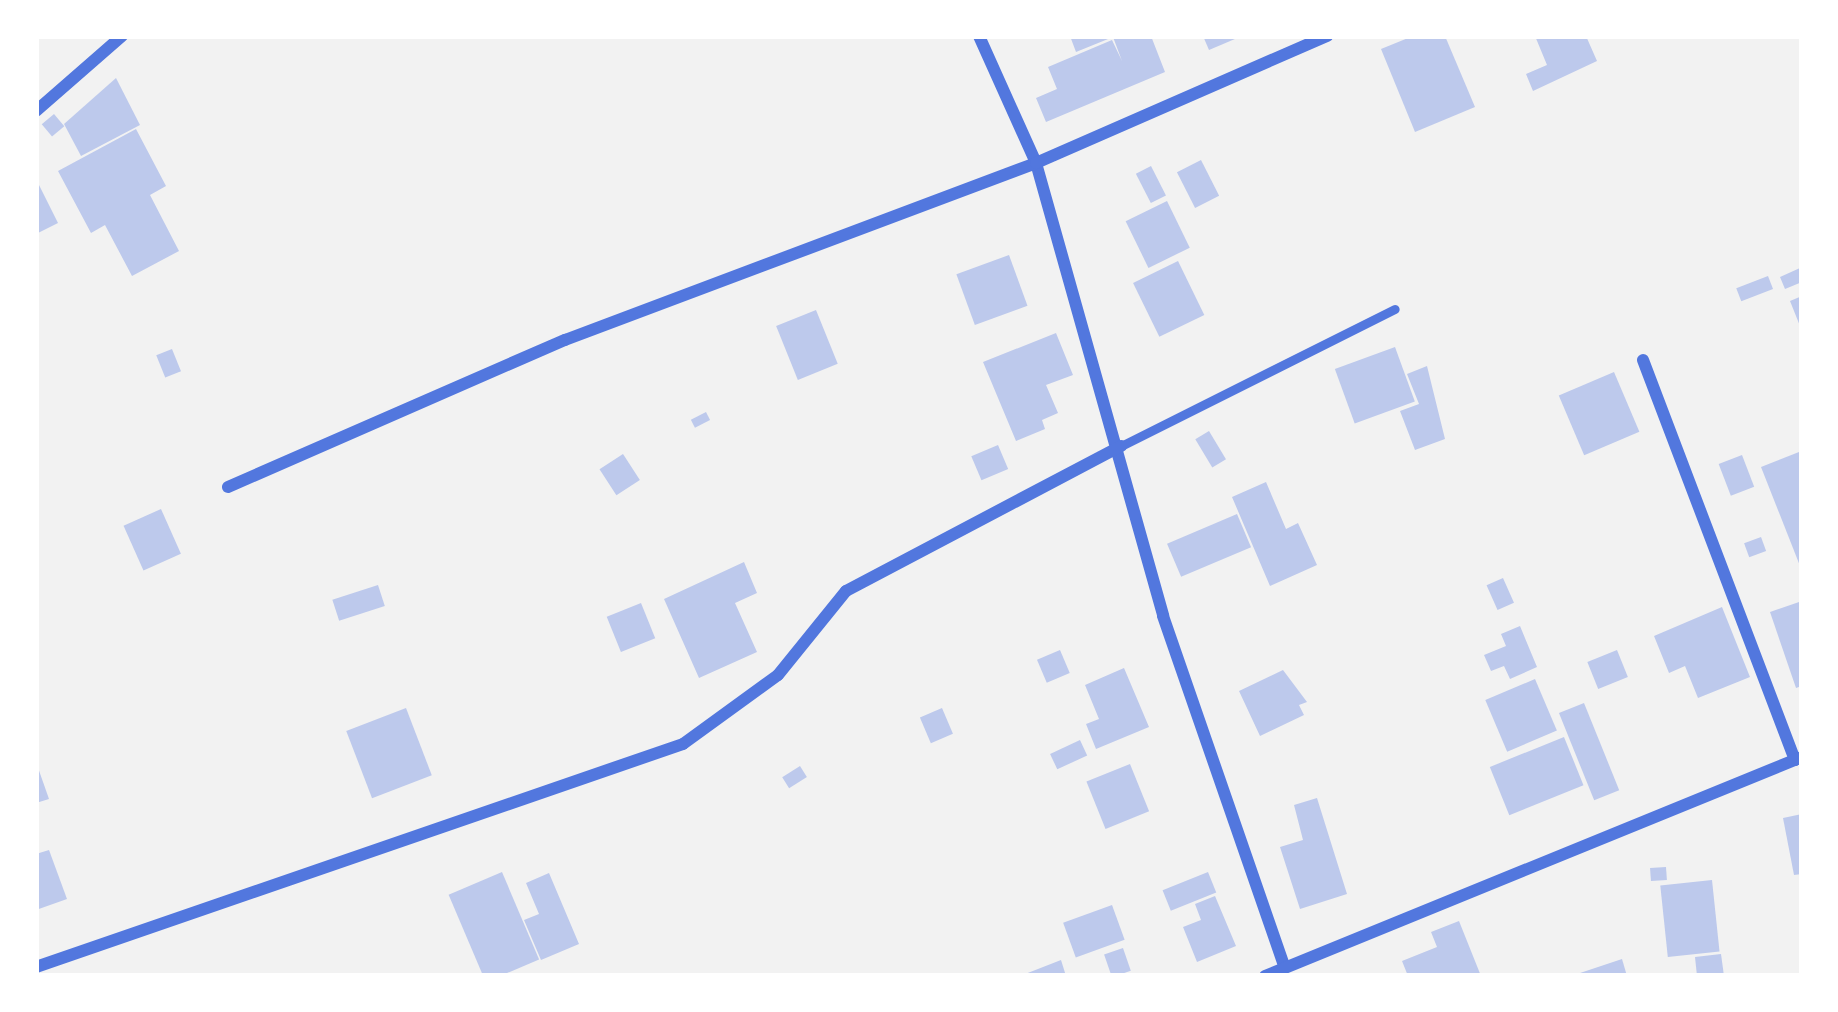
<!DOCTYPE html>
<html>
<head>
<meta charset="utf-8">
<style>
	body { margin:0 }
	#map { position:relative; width:1838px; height:1012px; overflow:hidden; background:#f2f2f2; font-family:Roboto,sans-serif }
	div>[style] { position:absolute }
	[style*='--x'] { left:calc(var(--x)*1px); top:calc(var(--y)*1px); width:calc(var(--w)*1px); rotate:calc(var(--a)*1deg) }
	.building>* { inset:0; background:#bdc9ec; transform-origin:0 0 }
	.service>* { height:9px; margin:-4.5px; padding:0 4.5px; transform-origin:4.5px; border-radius:4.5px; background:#5277de }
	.minor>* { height:12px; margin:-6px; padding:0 6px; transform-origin:6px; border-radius:6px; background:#5277de }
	span { translate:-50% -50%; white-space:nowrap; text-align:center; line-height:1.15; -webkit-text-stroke:12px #fff; paint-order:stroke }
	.frame { position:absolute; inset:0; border:39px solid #fff; pointer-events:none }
</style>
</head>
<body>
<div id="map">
	<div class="building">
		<div style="clip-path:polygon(1070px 36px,1151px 36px,1165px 72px,1046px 122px,1036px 98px,1057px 89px,1048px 67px,1112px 40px,1122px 61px,1113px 37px,1076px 52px)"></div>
		<div style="clip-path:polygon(1203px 36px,1242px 36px,1209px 50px)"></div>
		<div style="clip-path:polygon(1413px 36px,1445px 36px,1475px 107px,1415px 132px,1381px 49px)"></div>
		<div style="clip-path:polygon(1535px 36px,1586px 36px,1597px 61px,1533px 91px,1526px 74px,1547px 65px)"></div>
		<div style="clip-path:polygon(116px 78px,140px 125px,81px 156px,64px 124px)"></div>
		<div style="left:54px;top:114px;width:16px;height:16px;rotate:50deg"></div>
		<div style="clip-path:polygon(136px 129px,166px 186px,150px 195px,179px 251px,132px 276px,105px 225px,91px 233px,58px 171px)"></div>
		<div style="left:1201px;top:160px;width:40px;height:27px;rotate:63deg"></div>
		<div style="left:1151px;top:166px;width:33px;height:17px;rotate:63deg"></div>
		<div style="clip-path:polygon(36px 179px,58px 223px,36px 234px)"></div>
		<div style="left:1167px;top:201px;width:52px;height:46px;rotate:64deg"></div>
		<div style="left:1009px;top:255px;width:54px;height:56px;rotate:70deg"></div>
		<div style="left:1178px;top:261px;width:60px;height:50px;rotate:64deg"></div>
		<div style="clip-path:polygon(1800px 268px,1802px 282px,1785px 289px,1780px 277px)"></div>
		<div style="left:1768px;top:276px;width:14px;height:34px;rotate:69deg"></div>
		<div style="clip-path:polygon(1802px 296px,1802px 331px,1790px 301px)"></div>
		<div style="left:816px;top:310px;width:58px;height:43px;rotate:68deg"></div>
		<div style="clip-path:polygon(1056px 333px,1073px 375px,1046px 385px,1058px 413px,1042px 420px,1045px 429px,1016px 441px,983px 362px)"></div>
		<div style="left:1395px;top:347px;width:58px;height:64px;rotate:70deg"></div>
		<div style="left:172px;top:349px;width:24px;height:17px;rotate:68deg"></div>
		<div style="clip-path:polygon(1427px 366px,1445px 439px,1415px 450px,1400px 411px,1419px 404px,1407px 374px)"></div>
		<div style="left:1614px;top:372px;width:65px;height:60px;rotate:67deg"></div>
		<div style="left:706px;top:412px;width:9px;height:17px;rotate:63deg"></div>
		<div style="left:1209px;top:431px;width:33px;height:16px;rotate:59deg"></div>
		<div style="left:998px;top:445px;width:26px;height:29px;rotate:67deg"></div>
		<div style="clip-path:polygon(1799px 452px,1802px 460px,1802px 571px,1761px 467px)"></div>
		<div style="left:623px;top:454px;width:31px;height:28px;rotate:57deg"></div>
		<div style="left:1742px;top:455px;width:34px;height:25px;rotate:69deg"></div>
		<div style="clip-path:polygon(1266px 482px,1286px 529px,1298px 523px,1317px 565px,1270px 586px,1232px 497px)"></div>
		<div style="left:161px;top:509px;width:49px;height:41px;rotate:66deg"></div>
		<div style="left:1237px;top:514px;width:36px;height:76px;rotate:67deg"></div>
		<div style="left:1761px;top:537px;width:15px;height:18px;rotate:70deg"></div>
		<div style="clip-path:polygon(744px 562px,757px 593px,735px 603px,757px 652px,699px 678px,664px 599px)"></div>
		<div style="left:1503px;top:578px;width:27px;height:18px;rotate:66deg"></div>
		<div style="left:378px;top:585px;width:22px;height:48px;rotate:72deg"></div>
		<div style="clip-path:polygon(1802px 601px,1802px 686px,1796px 688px,1770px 612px)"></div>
		<div style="left:641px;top:603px;width:38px;height:37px;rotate:68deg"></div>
		<div style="clip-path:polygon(1722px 607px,1750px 677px,1698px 698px,1685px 666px,1669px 673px,1654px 636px)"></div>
		<div style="clip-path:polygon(1520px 626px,1537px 667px,1510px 679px,1504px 666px,1491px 671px,1484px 655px,1506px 646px,1501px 634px)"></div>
		<div style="left:1060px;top:650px;width:25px;height:25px;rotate:67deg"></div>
		<div style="left:1617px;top:650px;width:29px;height:32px;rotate:68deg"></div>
		<div style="clip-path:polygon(1124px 668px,1149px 727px,1096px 749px,1086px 724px,1099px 719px,1085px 685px)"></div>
		<div style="clip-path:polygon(1283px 670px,1307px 702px,1299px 705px,1304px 715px,1260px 736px,1239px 691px)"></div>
		<div style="left:1535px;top:679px;width:56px;height:54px;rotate:67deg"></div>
		<div style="left:1584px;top:703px;width:94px;height:27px;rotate:68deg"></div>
		<div style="left:406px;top:708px;width:72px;height:64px;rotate:69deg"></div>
		<div style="left:942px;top:708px;width:28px;height:24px;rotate:67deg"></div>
		<div style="left:1564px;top:737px;width:52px;height:80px;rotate:68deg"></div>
		<div style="left:1080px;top:740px;width:17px;height:33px;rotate:65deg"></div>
		<div style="clip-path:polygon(36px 762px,49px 799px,36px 803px)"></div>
		<div style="left:1130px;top:764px;width:51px;height:47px;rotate:68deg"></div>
		<div style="left:800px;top:766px;width:13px;height:21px;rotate:58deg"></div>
		<div style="clip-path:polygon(1317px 798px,1347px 894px,1300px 909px,1280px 847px,1303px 840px,1294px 805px)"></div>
		<div style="clip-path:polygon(1802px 814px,1802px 874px,1794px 875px,1783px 818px)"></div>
		<div style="clip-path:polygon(49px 850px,67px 899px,36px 910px,36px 854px)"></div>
		<div style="left:1666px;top:867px;width:13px;height:16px;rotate:86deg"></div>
		<div style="left:502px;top:872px;width:95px;height:58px;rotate:67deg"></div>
		<div style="left:1208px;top:872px;width:22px;height:49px;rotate:68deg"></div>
		<div style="clip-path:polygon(549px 873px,579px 944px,541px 960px,524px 920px,539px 914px,526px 883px)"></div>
		<div style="left:1712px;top:880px;width:72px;height:52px;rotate:84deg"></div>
		<div style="clip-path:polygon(1215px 896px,1236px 946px,1197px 962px,1183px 927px,1201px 920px,1195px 904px)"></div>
		<div style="left:1112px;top:905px;width:37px;height:52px;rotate:70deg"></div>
		<div style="clip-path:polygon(1459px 921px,1481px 976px,1408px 976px,1402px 961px,1437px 947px,1431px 932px)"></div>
		<div style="left:1123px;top:948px;width:24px;height:20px;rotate:71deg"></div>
		<div style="clip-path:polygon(1721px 954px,1724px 976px,1697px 976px,1695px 957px)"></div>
		<div style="clip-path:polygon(1622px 959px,1627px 976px,1574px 976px,1574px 975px)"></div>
		<div style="clip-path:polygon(1061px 960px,1066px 976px,1020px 976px)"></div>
	</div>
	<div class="service">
		<div style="--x:1121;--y:446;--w:306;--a:-26.6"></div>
	</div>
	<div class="minor">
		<div style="--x:979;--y:36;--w:139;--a:65.8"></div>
		<div style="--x:1036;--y:163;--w:470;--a:74.3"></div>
		<div style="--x:1163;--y:616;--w:369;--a:70.9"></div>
		<div style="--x:36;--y:111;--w:114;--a:-41.1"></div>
		<div style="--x:1643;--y:360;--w:428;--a:69.2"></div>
		<div style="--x:228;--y:487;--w:368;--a:-23.6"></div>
		<div style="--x:565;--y:340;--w:503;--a:-20.6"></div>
		<div style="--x:1036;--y:163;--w:318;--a:-23.6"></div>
		<div style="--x:36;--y:967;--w:684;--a:-19.02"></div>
		<div style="--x:683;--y:744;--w:117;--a:-36"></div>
		<div style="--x:778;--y:675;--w:108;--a:-51"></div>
		<div style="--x:846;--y:591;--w:311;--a:-27.8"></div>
		<div style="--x:1265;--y:976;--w:580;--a:-22.19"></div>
	</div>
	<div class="frame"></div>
</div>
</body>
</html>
